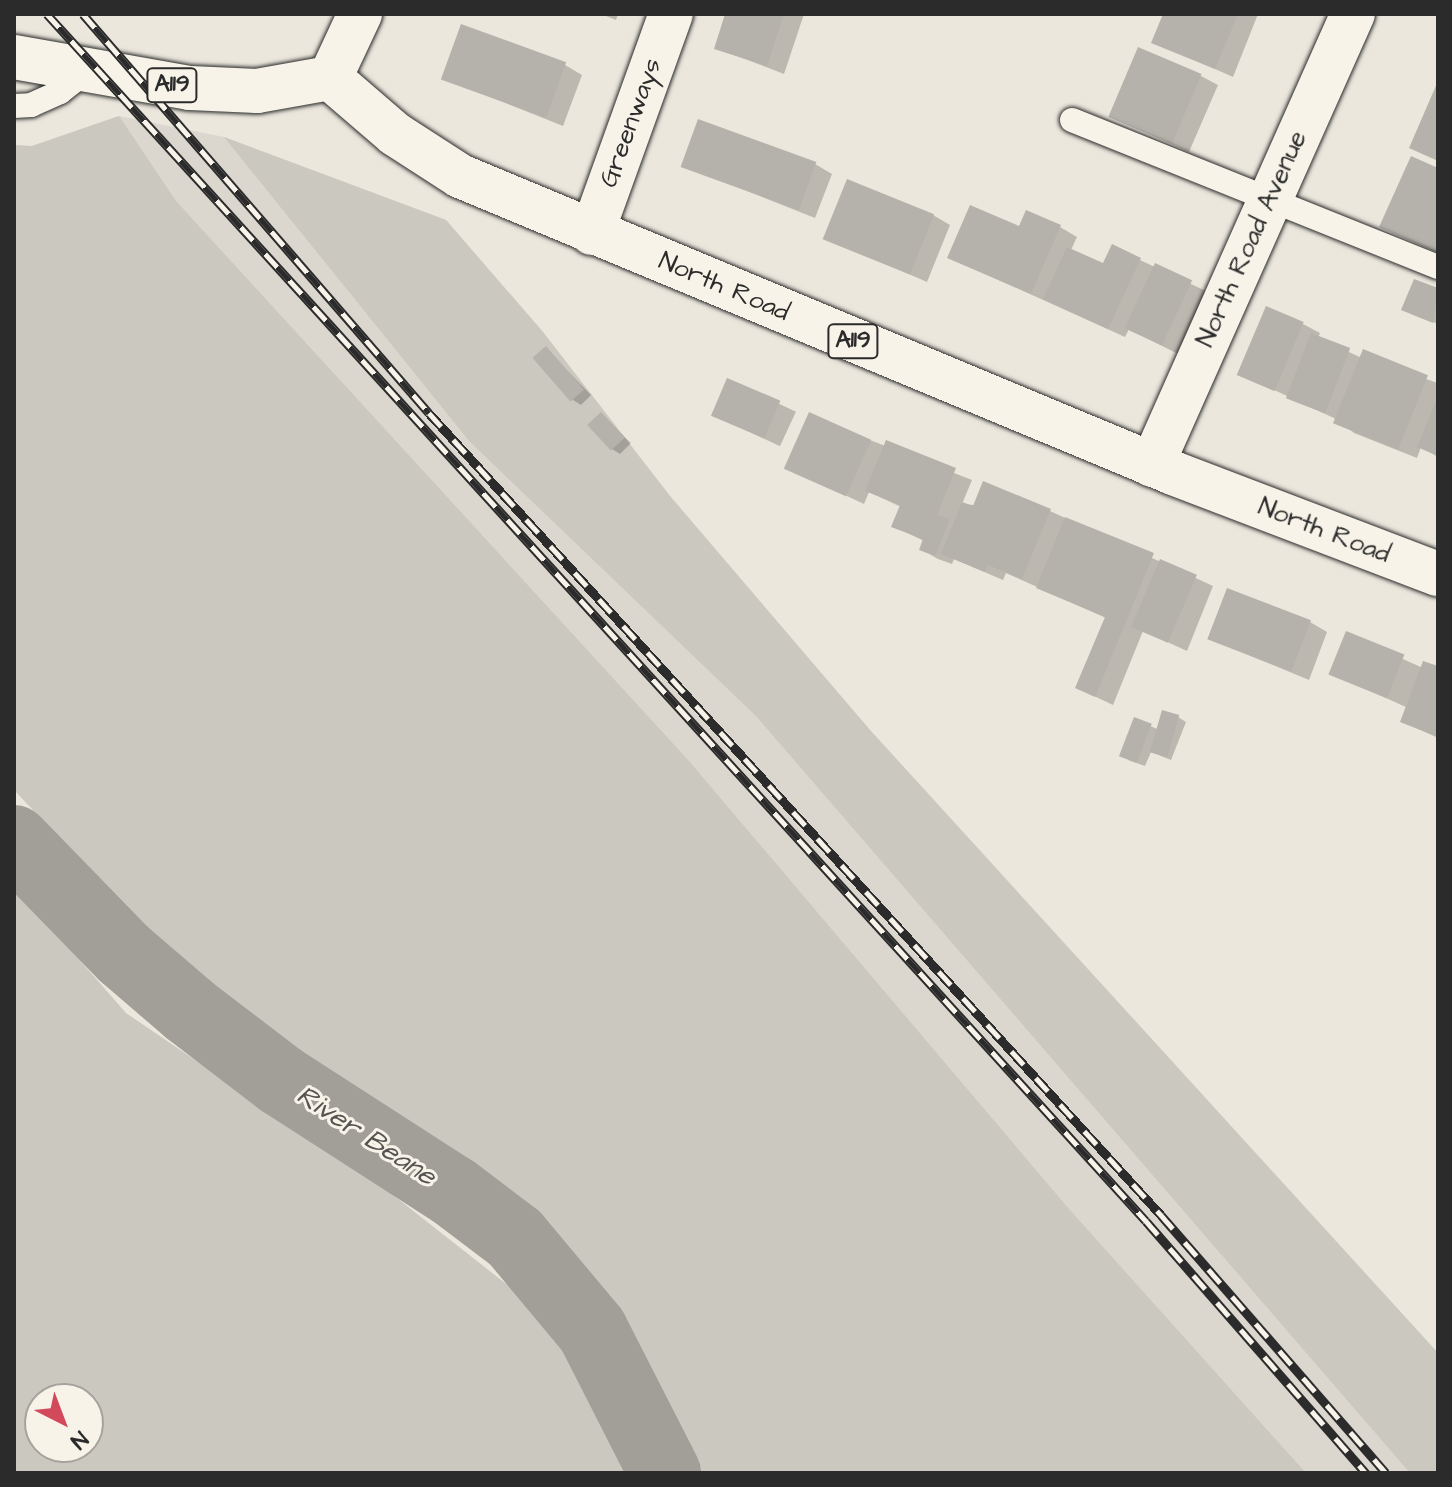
<!DOCTYPE html>
<html>
<head>
<meta charset="utf-8">
<style>
	body { margin:0 }
	#map { position:relative; width:1452px; height:1487px; overflow:hidden; background:#ebe7dd; font-family:"Architects Daughter",sans-serif }
	div>[style] { position:absolute }
	[style*='--x'] { left:calc(var(--x)*1px); top:calc(var(--y)*1px); width:calc(var(--w)*1px); rotate:calc(var(--a)*1deg) }
	.built>* { inset:0; background:#dbd7ce }
	.green>* { inset:0; background:#cbc8bf }
	.shadow>* { inset:0; background:#0003; transform-origin:0 0 }
	.river>* { height:72px; margin:-36px; padding:0 36px; transform-origin:36px; border-radius:36px; background:#a29f98 }
	.building>* { inset:0; background:#b5b2ab; transform-origin:0 0 }
	.roads { filter:drop-shadow(0 0 2px #2b2b2b) drop-shadow(0 0 2px #2b2b2b) }
	.lane>* { height:24px; margin:-12px; padding:0 12px; transform-origin:12px; border-radius:12px; background:#f7f3e8 }
	.street>* { height:44px; margin:-22px; padding:0 22px; transform-origin:22px; border-radius:22px; background:#f7f3e8 }
	.secondary>* { height:44px; margin:-22px; padding:0 22px; transform-origin:22px; border-radius:22px; background:#f7f3e8 }
	.primary>* { height:44px; margin:-22px; padding:0 22px; transform-origin:22px; border-radius:22px; background:#f7f3e8 }
	.rail>* { height:9px; margin-top:-4.5px; transform-origin:0; background:repeating-linear-gradient(90deg,#f7f3e8 0 18px,#2b2b2b 0 36px); box-sizing:border-box; border-block:2px solid #2b2b2b }
	span { translate:-50% -50%; white-space:nowrap; text-align:center; line-height:1.15; -webkit-text-stroke:6px #f7f3e8; paint-order:stroke }
	.shield-label span { padding:2px 6px; background:#f7f3e8; border:2px solid; border-radius:6px; -webkit-text-stroke-width:0 }
	.shield-label { font-size:24px; color:#2b2b2b; font-weight:700 }
	.street-label { font-size:26px; color:#2b2b2b }
	.water-label { font-size:28px; color:#555451; font-style:italic }
	.frame { position:absolute; inset:0; border:16px solid #2b2b2b; pointer-events:none }
	.north { position:absolute; left:24px; top:1383px; width:80px; height:80px; box-sizing:border-box; background:#f7f3e8; border:2px solid #a5a39c; border-radius:50%; rotate:138deg; font-size:22px; font-weight:700; line-height:32px; text-align:center; color:#2b2b2b }
	.north::after { content:''; display:block; margin:auto; width:28px; height:36px; background:#d1495b; clip-path:polygon(50% 0,100% 100%,50% 72%,0 100%) }
</style>
</head>
<body>
<div id="map">
	<div class="built">
		<div style="clip-path:polygon(119px 116px,224px 137px,446px 220px,543px 332px,670px 496px,870px 730px,1438px 1353px,1438px 1473px,1104px 1473px,14px 145px,32px 146px)"></div>
	</div>
	<div class="green">
		<div style="clip-path:polygon(119px 116px,176px 201px,689px 761px,1069px 1209px,1306px 1473px,694px 1473px,611px 1314px,568px 1257px,523px 1215px,354px 1098px,293px 1065px,147px 931px,14px 790px,14px 145px,32px 146px)"></div>
		<div style="clip-path:polygon(224px 137px,446px 220px,543px 332px,670px 496px,870px 730px,1438px 1353px,1438px 1473px,1410px 1473px,756px 716px,470px 442px)"></div>
		<div style="clip-path:polygon(evenodd,14px 885px,126px 1013px,393px 1195px,575px 1338px,641px 1473px,14px 1473px,14px 885px,40px 1399px,88px 1399px,88px 1447px,40px 1447px,40px 1399px)"></div>
	</div>
	<div class="shadow">
		<div style="clip-path:polygon(601px 14px,618px 14px,616px 20px)"></div>
		<div style="clip-path:polygon(727px 14px,804px 14px,784px 74px,716px 48px)"></div>
		<div style="clip-path:polygon(1165px 14px,1258px 14px,1233px 77px,1154px 42px)"></div>
		<div style="clip-path:polygon(565px 65px,582px 75px,563px 126px,443px 78px)"></div>
		<div style="clip-path:polygon(1201px 76px,1218px 85px,1189px 152px,1110px 116px)"></div>
		<div style="clip-path:polygon(815px 164px,832px 174px,815px 218px,682px 165px)"></div>
		<div style="clip-path:polygon(933px 215px,950px 225px,927px 282px,826px 238px)"></div>
		<div style="clip-path:polygon(1060px 227px,1077px 237px,1071px 250px,1104px 266px,1140px 260px,1208px 292px,1178px 354px,1129px 329px,1125px 337px,950px 258px,1021px 228px)"></div>
		<div style="clip-path:polygon(1415px 281px,1438px 291px,1438px 324px,1411px 314px)"></div>
		<div style="clip-path:polygon(1303px 324px,1320px 333px,1318px 338px,1362px 358px,1438px 383px,1438px 457px,1421px 447px,1417px 458px,1354px 433px,1338px 420px,1240px 374px)"></div>
		<div style="clip-path:polygon(546px 349px,591px 395px,581px 405px,573px 400px)"></div>
		<div style="left:728px;top:380px;width:75px;height:38px;rotate:25deg"></div>
		<div style="clip-path:polygon(601px 414px,631px 443px,620px 454px,612px 449px)"></div>
		<div style="clip-path:polygon(870px 440px,972px 480px,962px 504px,1050px 511px,1213px 586px,1187px 651px,1143px 631px,1113px 705px,1077px 688px,1106px 618px,1006px 573px,1003px 580px,954px 559px,952px 564px,938px 559px,921px 549px,924px 541px,893px 526px,901px 507px,869px 492px,864px 504px,787px 468px)"></div>
		<div style="clip-path:polygon(1310px 622px,1327px 632px,1309px 680px,1210px 639px)"></div>
		<div style="clip-path:polygon(1347px 634px,1423px 668px,1438px 669px,1438px 738px,1402px 721px,1408px 708px,1331px 673px)"></div>
		<div style="clip-path:polygon(1178px 717px,1186px 722px,1171px 760px,1151px 752px,1145px 766px,1128px 760px,1135px 719px,1157px 729px)"></div>
	</div>
	<div class="river">
		<div style="--x:14;--y:841;--w:158;--a:45.8"></div>
		<div style="--x:124;--y:954;--w:86;--a:40.7"></div>
		<div style="--x:189;--y:1010;--w:117;--a:37.4"></div>
		<div style="--x:282;--y:1081;--w:203;--a:32.8"></div>
		<div style="--x:453;--y:1191;--w:78;--a:37.2"></div>
		<div style="--x:515;--y:1238;--w:120;--a:50.1"></div>
		<div style="--x:592;--y:1330;--w:161;--a:63"></div>
	</div>
	<div class="building">
		<div style="clip-path:polygon(725px 14px,784px 14px,767px 66px,714px 49px)"></div>
		<div style="clip-path:polygon(1163px 14px,1238px 14px,1215px 69px,1151px 43px)"></div>
		<div style="left:461px;top:24px;width:112px;height:59px;rotate:20deg"></div>
		<div style="left:1138px;top:47px;width:69px;height:76px;rotate:23deg"></div>
		<div style="clip-path:polygon(1438px 81px,1438px 161px,1409px 148px)"></div>
		<div style="left:698px;top:119px;width:126px;height:51px;rotate:20deg"></div>
		<div style="clip-path:polygon(1411px 156px,1438px 168px,1438px 253px,1379px 227px)"></div>
		<div style="left:847px;top:179px;width:94px;height:65px;rotate:22deg"></div>
		<div style="clip-path:polygon(970px 205px,1019px 226px,1026px 210px,1061px 225px,1031px 294px,947px 258px)"></div>
		<div style="clip-path:polygon(1112px 244px,1141px 258px,1108px 329px,1043px 299px,1067px 247px,1103px 263px)"></div>
		<div style="left:1155px;top:263px;width:41px;height:72px;rotate:25deg"></div>
		<div style="clip-path:polygon(1414px 279px,1438px 288px,1433px 323px,1401px 310px)"></div>
		<div style="left:1266px;top:306px;width:41px;height:75px;rotate:23deg"></div>
		<div style="left:1311px;top:333px;width:42px;height:70px;rotate:21deg"></div>
		<div style="left:546px;top:346px;width:58px;height:18px;rotate:49deg"></div>
		<div style="left:1363px;top:349px;width:70px;height:80px;rotate:22deg"></div>
		<div style="left:727px;top:378px;width:58px;height:41px;rotate:23deg"></div>
		<div style="clip-path:polygon(1438px 396px,1438px 456px,1417px 447px)"></div>
		<div style="left:601px;top:412px;width:35px;height:19px;rotate:47deg"></div>
		<div style="left:809px;top:412px;width:68px;height:62px;rotate:24deg"></div>
		<div style="clip-path:polygon(886px 440px,956px 468px,937px 515px,950px 519px,935px 556px,919px 550px,923px 539px,891px 527px,900px 505px,865px 491px)"></div>
		<div style="clip-path:polygon(983px 481px,1051px 509px,1022px 579px,988px 565px,985px 572px,941px 554px,962px 502px,973px 506px)"></div>
		<div style="clip-path:polygon(1065px 517px,1154px 553px,1095px 697px,1075px 688px,1105px 617px,1036px 588px)"></div>
		<div style="left:1160px;top:559px;width:40px;height:74px;rotate:23deg"></div>
		<div style="left:1227px;top:588px;width:90px;height:55px;rotate:21deg"></div>
		<div style="left:1346px;top:631px;width:63px;height:47px;rotate:22deg"></div>
		<div style="clip-path:polygon(1423px 661px,1438px 666px,1438px 737px,1400px 722px)"></div>
		<div style="left:1162px;top:710px;width:18px;height:44px;rotate:16deg"></div>
		<div style="left:1134px;top:717px;width:19px;height:42px;rotate:21deg"></div>
	</div>
	<div class="roads">
		<div class="lane">
			<div style="--x:14;--y:106;--w:17;--a:-3"></div>
			<div style="--x:31;--y:105;--w:32;--a:-24"></div>
			<div style="--x:60;--y:92;--w:34;--a:-38"></div>
			<div style="--x:1072;--y:120;--w:394;--a:21.9"></div>
		</div>
		<div class="street">
			<div style="--x:592;--y:233;--w:233;--a:-70.2"></div>
			<div style="--x:1152;--y:465;--w:494;--a:-66"></div>
		</div>
		<div class="secondary">
			<div style="--x:330;--y:78;--w:71;--a:-64.9"></div>
		</div>
		<div class="primary">
			<div style="--x:14;--y:57;--w:179;--a:10"></div>
			<div style="--x:190;--y:88;--w:67;--a:2.6"></div>
			<div style="--x:257;--y:91;--w:74;--a:-10.1"></div>
			<div style="--x:330;--y:78;--w:86;--a:40.7"></div>
			<div style="--x:395;--y:134;--w:77;--a:32.9"></div>
			<div style="--x:460;--y:176;--w:772;--a:22.61"></div>
			<div style="--x:1173;--y:473;--w:284;--a:20.9"></div>
		</div>
	</div>
	<div class="rail">
		<div style="--x:47;--y:14;--w:1632;--a:47.68"></div>
		<div style="--x:1146;--y:1221;--w:335;--a:48.9"></div>
		<div style="--x:83;--y:14;--w:528;--a:49.07"></div>
		<div style="--x:429;--y:413;--w:1086;--a:47.61"></div>
		<div style="--x:1161;--y:1215;--w:342;--a:48.9"></div>
	</div>
	<div class="shield-label">
		<span style="left:172px;top:85px">A119</span>
		<span style="left:853px;top:341px">A119</span>
	</div>
	<div class="street-label">
		<span style="left:631px;top:123px;rotate:-70deg">Greenways</span>
		<span style="left:1252px;top:239px;rotate:-66deg">North Road Avenue</span>
		<span style="left:724px;top:287px;rotate:23deg">North Road</span>
		<span style="left:1324px;top:531px;rotate:21deg">North Road</span>
	</div>
	<div class="water-label">
		<span style="left:366px;top:1136px;rotate:33deg">River Beane</span>
	</div>
	<div class="frame"></div>
	<div class="north">N</div>
</div>
</body>
</html>
